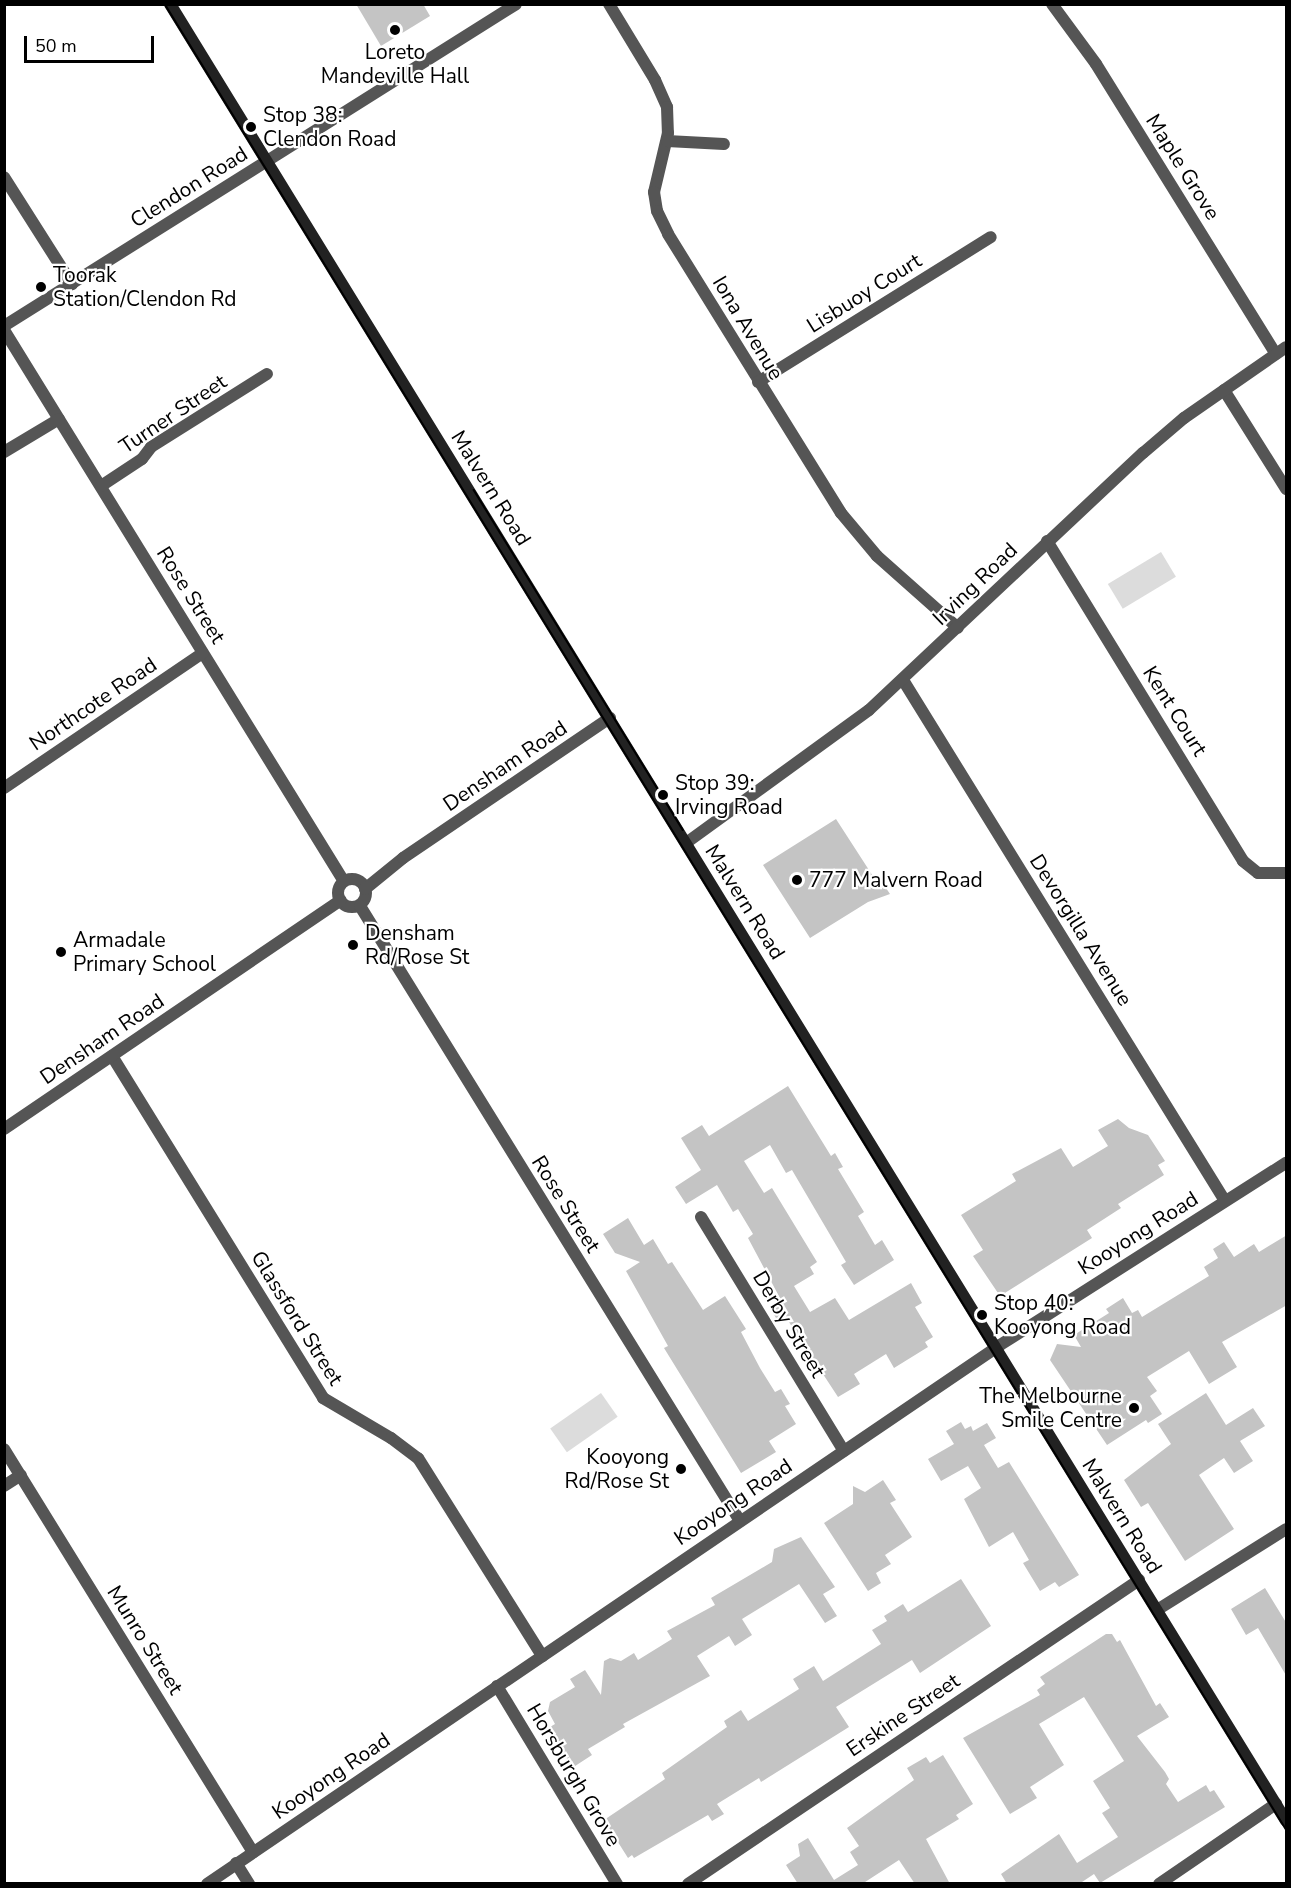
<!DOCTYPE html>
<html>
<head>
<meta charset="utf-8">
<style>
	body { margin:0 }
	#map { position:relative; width:1291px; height:1888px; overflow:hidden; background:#fff; font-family:"Nunito Sans",sans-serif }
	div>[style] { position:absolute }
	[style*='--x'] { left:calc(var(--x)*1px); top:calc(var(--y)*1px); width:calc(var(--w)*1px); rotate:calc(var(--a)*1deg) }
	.green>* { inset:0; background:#dcdcdc; transform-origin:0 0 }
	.building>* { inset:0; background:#c4c4c4 }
	.minor>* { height:12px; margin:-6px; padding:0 6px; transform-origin:6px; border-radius:6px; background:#555 }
	.minor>.ring { margin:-6px; padding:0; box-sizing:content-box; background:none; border:12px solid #555; border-radius:50% }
	.tertiary>* { height:12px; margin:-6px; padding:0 6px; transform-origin:6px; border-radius:6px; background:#555 }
	.secondary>* { height:12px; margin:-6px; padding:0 6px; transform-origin:6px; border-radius:6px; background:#222 }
	.tram>* { height:1.5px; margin:-0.75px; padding:0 0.75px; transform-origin:0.75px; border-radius:0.75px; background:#000 }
	.dots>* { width:16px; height:16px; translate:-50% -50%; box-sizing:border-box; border:3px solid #fff; border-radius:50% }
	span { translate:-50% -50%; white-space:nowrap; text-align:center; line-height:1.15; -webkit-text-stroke:4.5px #fff; paint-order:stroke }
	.poi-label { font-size:21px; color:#000 }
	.left { translate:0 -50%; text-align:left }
	.right { translate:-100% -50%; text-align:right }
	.street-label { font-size:21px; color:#000 }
	.frame { position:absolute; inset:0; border:6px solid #000; pointer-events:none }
	.scale { position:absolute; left:24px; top:36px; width:130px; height:27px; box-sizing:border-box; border:3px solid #000; border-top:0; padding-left:8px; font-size:18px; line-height:21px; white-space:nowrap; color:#000; -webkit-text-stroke:4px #fff; paint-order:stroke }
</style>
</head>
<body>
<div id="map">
	<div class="green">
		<div style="left:1161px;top:552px;width:29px;height:62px;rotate:59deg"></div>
		<div style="left:601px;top:1393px;width:29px;height:62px;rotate:55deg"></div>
	</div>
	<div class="building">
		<div style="clip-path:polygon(356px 4px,423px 4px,430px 16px,381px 46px)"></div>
		<div style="clip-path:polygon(836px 819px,878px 884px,882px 882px,890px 894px,868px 902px,810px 938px,763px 865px)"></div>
		<div style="clip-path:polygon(788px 1086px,831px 1156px,835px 1153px,843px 1167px,838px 1169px,864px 1212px,858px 1216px,875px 1245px,882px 1240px,894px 1260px,854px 1285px,841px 1265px,846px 1262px,792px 1170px,786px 1173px,770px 1145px,744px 1161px,764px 1193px,772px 1188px,817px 1262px,810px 1267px,814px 1274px,794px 1286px,810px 1312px,835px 1298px,849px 1320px,911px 1283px,922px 1303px,915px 1307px,933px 1337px,925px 1342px,928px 1347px,894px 1368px,886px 1354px,854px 1374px,860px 1384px,838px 1397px,785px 1316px,777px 1320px,770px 1307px,781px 1300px,748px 1238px,753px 1234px,738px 1209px,733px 1212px,717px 1185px,686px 1204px,675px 1187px,701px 1170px,681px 1138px,702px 1125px,709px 1136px)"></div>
		<div style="clip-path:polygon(1118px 1119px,1129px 1128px,1148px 1135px,1165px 1161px,1158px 1165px,1164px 1175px,1118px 1204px,1121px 1208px,1087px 1230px,1092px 1238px,1000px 1296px,973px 1256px,983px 1250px,961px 1215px,1016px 1181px,1012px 1174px,1061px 1148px,1073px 1167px,1108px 1146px,1098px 1130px)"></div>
		<div style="clip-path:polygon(628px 1218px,644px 1245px,653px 1239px,668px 1264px,672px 1262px,703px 1310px,725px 1296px,746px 1329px,741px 1332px,760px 1368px,775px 1392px,781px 1389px,790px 1404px,785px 1406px,796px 1424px,769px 1441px,776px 1452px,741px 1473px,664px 1348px,668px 1346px,626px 1271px,640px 1262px,615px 1253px,603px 1234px)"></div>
		<div style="clip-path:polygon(1287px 1235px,1287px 1305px,1222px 1342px,1237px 1367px,1209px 1384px,1189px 1351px,1147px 1377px,1157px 1391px,1150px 1396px,1162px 1414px,1148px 1423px,1146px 1420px,1107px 1445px,1050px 1360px,1057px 1344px,1081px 1347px,1074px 1335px,1109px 1313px,1106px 1309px,1123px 1298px,1132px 1313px,1138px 1310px,1142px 1317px,1209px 1276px,1204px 1267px,1218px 1258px,1213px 1249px,1224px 1242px,1234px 1257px,1254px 1244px,1259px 1252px)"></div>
		<div style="clip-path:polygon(1206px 1393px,1226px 1425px,1253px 1408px,1265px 1426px,1240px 1441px,1253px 1461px,1234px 1473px,1224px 1458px,1199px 1475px,1234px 1529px,1185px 1561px,1148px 1503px,1141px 1507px,1124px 1480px,1171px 1444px,1158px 1424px)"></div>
		<div style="clip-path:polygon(961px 1422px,965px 1429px,971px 1426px,973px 1431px,987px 1423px,996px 1438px,984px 1445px,998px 1468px,1009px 1462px,1079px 1575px,1059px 1587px,1055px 1582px,1040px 1591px,1023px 1563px,1029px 1560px,1013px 1532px,989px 1547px,964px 1499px,981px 1488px,968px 1466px,941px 1481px,928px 1459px,954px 1444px,946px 1431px)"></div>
		<div style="clip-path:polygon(883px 1480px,896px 1500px,890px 1503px,912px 1537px,885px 1555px,891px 1564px,876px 1573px,881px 1583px,868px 1591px,824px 1523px,853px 1504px,853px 1486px,865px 1492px)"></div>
		<div style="clip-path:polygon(801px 1537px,835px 1587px,823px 1594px,837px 1616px,825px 1623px,799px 1584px,742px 1619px,752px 1635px,735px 1646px,729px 1636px,697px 1656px,710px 1676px,623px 1724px,625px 1727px,588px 1749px,592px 1755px,572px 1768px,550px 1727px,555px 1724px,548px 1711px,550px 1702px,575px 1687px,570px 1679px,585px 1670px,601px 1695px,604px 1661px,610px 1658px,621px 1661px,634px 1653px,638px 1660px,672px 1639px,667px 1631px,715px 1605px,711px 1598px,772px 1562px,774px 1549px)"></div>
		<div style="clip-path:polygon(961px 1579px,991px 1626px,920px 1673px,912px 1660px,836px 1707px,849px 1727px,761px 1782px,759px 1778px,717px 1804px,724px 1814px,712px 1821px,708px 1815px,634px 1858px,632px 1855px,628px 1858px,604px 1820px,665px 1779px,662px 1773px,727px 1727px,724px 1721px,741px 1710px,748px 1721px,799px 1689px,793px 1679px,814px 1666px,823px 1681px,881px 1644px,872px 1630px,887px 1621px,884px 1616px,903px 1604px,908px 1612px)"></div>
		<div style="clip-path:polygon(1265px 1588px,1287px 1624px,1287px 1677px,1258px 1628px,1246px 1635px,1231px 1609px)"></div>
		<div style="clip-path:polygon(1106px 1634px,1112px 1634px,1117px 1642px,1120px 1640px,1156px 1706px,1160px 1703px,1169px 1717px,1137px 1736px,1165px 1772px,1169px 1779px,1166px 1784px,1178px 1802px,1206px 1785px,1210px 1792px,1214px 1790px,1225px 1807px,1100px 1883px,1094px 1874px,1079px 1884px,1007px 1884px,1001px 1874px,1059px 1834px,1077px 1863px,1118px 1837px,1102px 1813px,1110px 1808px,1093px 1781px,1124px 1761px,1084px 1697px,1039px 1724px,1064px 1765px,1030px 1787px,1037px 1798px,1010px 1814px,963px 1738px,1040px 1695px,1037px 1690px,1045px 1684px,1040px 1677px)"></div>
		<div style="clip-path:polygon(943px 1755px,973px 1804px,956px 1815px,959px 1819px,926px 1839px,950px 1884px,915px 1884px,899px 1860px,862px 1884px,798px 1884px,786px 1865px,800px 1856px,798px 1844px,808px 1838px,834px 1880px,858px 1865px,850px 1852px,859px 1846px,847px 1828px,914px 1780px,907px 1768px,926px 1757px,930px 1763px)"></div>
	</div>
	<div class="minor">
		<div style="--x:609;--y:4;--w:89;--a:58.8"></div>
		<div style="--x:655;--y:80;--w:30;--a:66"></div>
		<div style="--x:667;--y:107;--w:26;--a:88"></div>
		<div style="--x:668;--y:133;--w:61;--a:103.3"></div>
		<div style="--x:654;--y:192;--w:19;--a:81"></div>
		<div style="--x:657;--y:211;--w:25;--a:64"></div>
		<div style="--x:668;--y:234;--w:328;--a:58.2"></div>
		<div style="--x:841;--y:513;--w:56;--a:50.1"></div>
		<div style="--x:877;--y:556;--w:108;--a:41.6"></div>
		<div style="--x:1052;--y:4;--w:74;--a:53.7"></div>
		<div style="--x:1096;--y:64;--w:341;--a:58.2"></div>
		<div style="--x:667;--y:141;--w:57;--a:3"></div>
		<div style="--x:4;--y:177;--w:127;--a:57.6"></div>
		<div style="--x:4;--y:326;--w:310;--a:-32.1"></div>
		<div style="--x:4;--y:330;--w:646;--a:58.35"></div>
		<div style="--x:758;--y:382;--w:274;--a:-31.9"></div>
		<div style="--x:1224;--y:390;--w:117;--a:57.9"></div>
		<div style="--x:4;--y:452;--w:64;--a:-31"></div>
		<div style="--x:101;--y:486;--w:49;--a:-33.4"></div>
		<div style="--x:142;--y:459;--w:15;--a:-53"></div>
		<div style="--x:151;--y:447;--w:137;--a:-32.2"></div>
		<div style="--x:1047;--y:541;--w:375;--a:58.5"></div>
		<div style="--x:1243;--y:861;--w:19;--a:39"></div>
		<div style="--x:1258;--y:873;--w:28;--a:0"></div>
		<div style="--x:903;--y:680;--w:612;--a:58.28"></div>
		<div style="--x:4;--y:788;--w:240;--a:-34.2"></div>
		<div style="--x:686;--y:843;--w:226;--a:-36"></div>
		<div style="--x:869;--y:710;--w:376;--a:-43.2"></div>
		<div style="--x:1143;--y:453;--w:54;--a:-40.5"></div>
		<div style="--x:1184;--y:418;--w:124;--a:-34.8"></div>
		<div class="ring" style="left:338px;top:879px;width:16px;height:16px"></div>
		<div style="--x:365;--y:889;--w:49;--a:-39.2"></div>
		<div style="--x:403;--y:858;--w:250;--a:-34.1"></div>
		<div style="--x:360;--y:906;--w:723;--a:58.29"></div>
		<div style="--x:112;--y:1056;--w:402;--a:58.3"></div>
		<div style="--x:323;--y:1398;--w:79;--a:30.5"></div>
		<div style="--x:391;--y:1438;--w:34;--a:37"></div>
		<div style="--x:418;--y:1458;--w:234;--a:57.9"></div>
		<div style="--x:4;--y:1129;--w:407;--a:-34.2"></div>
		<div style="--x:701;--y:1217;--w:274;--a:58.6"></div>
		<div style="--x:4;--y:1449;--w:474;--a:58.3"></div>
		<div style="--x:4;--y:1486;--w:20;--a:-33"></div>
		<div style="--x:1157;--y:1610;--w:152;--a:-32.1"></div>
		<div style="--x:497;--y:1686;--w:232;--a:58.8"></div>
		<div style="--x:236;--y:1863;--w:25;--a:58"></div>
		<div style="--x:688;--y:1884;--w:544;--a:-33.98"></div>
		<div style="--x:1159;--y:1884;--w:142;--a:-34.4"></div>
	</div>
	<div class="tertiary">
		<div style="--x:267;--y:161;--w:294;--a:-32.2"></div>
		<div style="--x:207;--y:1884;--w:959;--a:-34.2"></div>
		<div style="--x:1000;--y:1345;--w:339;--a:-32.5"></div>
	</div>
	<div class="secondary">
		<div style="--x:170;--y:4;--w:2132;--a:58.44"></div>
	</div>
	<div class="tram">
		<div style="--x:165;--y:4;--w:2142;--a:58.44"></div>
		<div style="--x:474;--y:490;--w:399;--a:58.4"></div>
	</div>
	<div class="dots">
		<div style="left:395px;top:30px;background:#000"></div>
		<div style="left:251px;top:127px;background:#000"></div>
		<div style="left:41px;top:287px;background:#000"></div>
		<div style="left:663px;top:795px;background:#000"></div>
		<div style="left:797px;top:880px;background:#000"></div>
		<div style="left:353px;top:945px;background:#000"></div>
		<div style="left:61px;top:952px;background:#000"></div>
		<div style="left:982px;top:1315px;background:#000"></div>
		<div style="left:1134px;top:1408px;background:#000"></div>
		<div style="left:681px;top:1469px;background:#000"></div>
	</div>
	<div class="poi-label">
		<span style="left:395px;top:64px">Loreto<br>Mandeville Hall</span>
		<span class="left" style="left:263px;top:127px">Stop 38:<br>Clendon Road</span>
		<span class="left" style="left:53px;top:287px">Toorak<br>Station/Clendon Rd</span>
		<span class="left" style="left:675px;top:795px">Stop 39:<br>Irving Road</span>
		<span class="left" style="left:809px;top:880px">777 Malvern Road</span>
		<span class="left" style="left:365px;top:945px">Densham<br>Rd/Rose St</span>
		<span class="left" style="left:73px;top:952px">Armadale<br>Primary School</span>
		<span class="left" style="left:994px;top:1315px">Stop 40:<br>Kooyong Road</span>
		<span class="right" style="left:1122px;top:1408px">The Melbourne<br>Smile Centre</span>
		<span class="right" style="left:669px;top:1469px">Kooyong<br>Rd/Rose St</span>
	</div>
	<div class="street-label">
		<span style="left:1183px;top:167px;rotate:58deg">Maple Grove</span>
		<span style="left:189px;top:187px;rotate:-32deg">Clendon Road</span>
		<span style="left:864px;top:293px;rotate:-32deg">Lisbuoy Court</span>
		<span style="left:748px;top:328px;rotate:59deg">Iona Avenue</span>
		<span style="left:173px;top:414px;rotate:-34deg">Turner Street</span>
		<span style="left:491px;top:488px;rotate:58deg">Malvern Road</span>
		<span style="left:975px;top:584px;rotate:-44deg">Irving Road</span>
		<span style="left:191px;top:595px;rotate:58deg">Rose Street</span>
		<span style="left:93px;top:704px;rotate:-34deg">Northcote Road</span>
		<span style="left:1175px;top:711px;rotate:58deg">Kent Court</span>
		<span style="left:505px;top:766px;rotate:-34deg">Densham Road</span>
		<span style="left:745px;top:902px;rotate:58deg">Malvern Road</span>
		<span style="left:1081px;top:930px;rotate:58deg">Devorgilla Avenue</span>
		<span style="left:102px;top:1039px;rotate:-34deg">Densham Road</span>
		<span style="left:566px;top:1204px;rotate:58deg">Rose Street</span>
		<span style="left:1138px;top:1233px;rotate:-32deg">Kooyong Road</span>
		<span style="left:297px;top:1318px;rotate:58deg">Glassford Street</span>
		<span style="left:789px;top:1324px;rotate:59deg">Derby Street</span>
		<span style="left:733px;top:1502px;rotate:-34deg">Kooyong Road</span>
		<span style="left:1122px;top:1516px;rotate:58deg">Malvern Road</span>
		<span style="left:145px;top:1640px;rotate:58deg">Munro Street</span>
		<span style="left:903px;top:1715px;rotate:-34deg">Erskine Street</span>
		<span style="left:574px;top:1775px;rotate:59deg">Horsburgh Grove</span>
		<span style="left:331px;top:1776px;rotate:-34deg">Kooyong Road</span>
	</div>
	<div class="frame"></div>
	<div class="scale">50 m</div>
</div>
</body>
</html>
